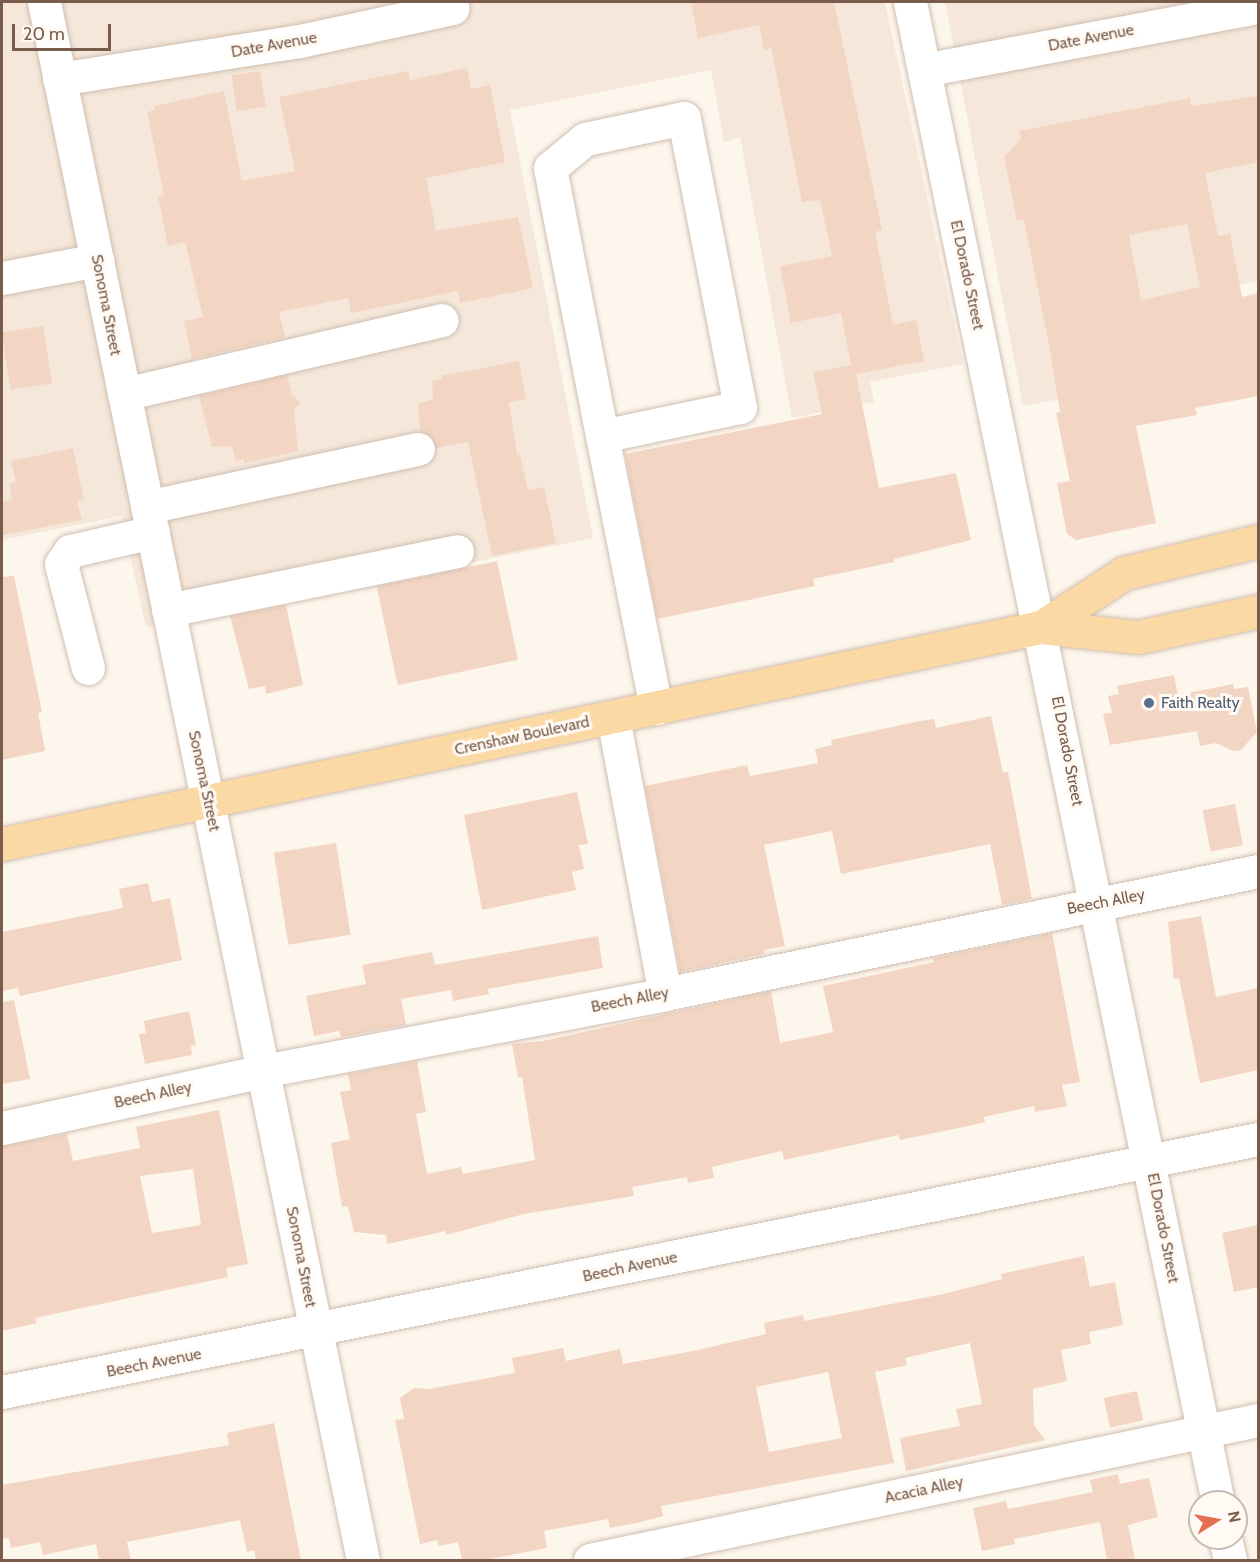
<!DOCTYPE html>
<html>
<head>
<meta charset="utf-8">
<style>
	body { margin:0 }
	#map { position:relative; width:1260px; height:1562px; overflow:hidden; background:#fdf6ec; font-family:Cabin,sans-serif }
	div>[style] { position:absolute }
	[style*='--x'] { left:calc(var(--x)*1px); top:calc(var(--y)*1px); width:calc(var(--w)*1px); rotate:calc(var(--a)*1deg) }
	.residential>* { inset:0; background:#f5e8da }
	.building>* { inset:0; background:#f3d5c3; transform-origin:0 0 }
	.roads { filter:drop-shadow(0 0 2px #d1beb0) drop-shadow(0 0 2px #d1beb0) }
	.minor>* { height:33px; margin:-16.5px; padding:0 16.5px; transform-origin:16.5px; border-radius:16.5px; background:#fff }
	.major>* { height:33px; margin:-16.5px; padding:0 16.5px; transform-origin:16.5px; border-radius:16.5px; background:#fbd9a5 }
	.dots>* { width:16px; height:16px; translate:-50% -50%; box-sizing:border-box; border:3px solid #fffaf3; border-radius:50% }
	span { translate:-50% -50%; white-space:nowrap; text-align:center; line-height:1.15; -webkit-text-stroke:6px #fffaf3; paint-order:stroke }
	.street-label { font-size:16px; color:#7a5c4d }
	.service-label { font-size:16px; color:#4e5e75 }
	.left { translate:0 -50%; text-align:left }
	.frame { position:absolute; inset:0; border:3px solid #7a5c4d; pointer-events:none }
	.north { position:absolute; left:1188px; top:1490px; width:60px; height:60px; box-sizing:border-box; background:#fffaf3; border:2px solid #cabbb1; border-radius:50%; rotate:79deg; font-size:16px; font-weight:700; line-height:24px; text-align:center; color:#7a5c4d }
	.north::after { content:''; display:block; margin:auto; width:21px; height:27px; background:#e76f51; clip-path:polygon(50% 0,100% 100%,50% 72%,0 100%) }
	.scale { position:absolute; left:12px; top:24px; width:99px; height:27px; box-sizing:border-box; border:3px solid #7a5c4d; border-top:0; padding-left:8px; font-size:18px; line-height:21px; white-space:nowrap; color:#7a5c4d; -webkit-text-stroke:4px #fffaf3; paint-order:stroke }
</style>
</head>
<body>
<div id="map">
	<div class="residential">
		<div style="clip-path:polygon(2px 2px,885px 2px,963px 364px,870px 382px,874px 402px,792px 418px,740px 137px,724px 142px,711px 70px,510px 110px,593px 538px,146px 627px,121px 516px,2px 540px)"></div>
		<div style="clip-path:polygon(945px 2px,1258px 2px,1258px 281px,1173px 298px,1188px 375px,1023px 406px)"></div>
	</div>
	<div class="building">
		<div style="clip-path:polygon(691px 2px,834px 2px,882px 230px,875px 232px,893px 325px,916px 320px,924px 361px,856px 374px,879px 488px,956px 473px,971px 540px,894px 559px,894px 562px,813px 579px,815px 586px,657px 619px,625px 454px,822px 414px,813px 372px,851px 365px,841px 313px,791px 323px,780px 266px,832px 256px,820px 200px,802px 202px,771px 48px,764px 50px,759px 25px,698px 38px)"></div>
		<div style="clip-path:polygon(467px 68px,471px 89px,490px 85px,505px 162px,426px 178px,436px 231px,518px 217px,533px 288px,460px 303px,458px 291px,351px 313px,348px 298px,279px 312px,285px 337px,192px 359px,184px 321px,203px 317px,185px 242px,168px 246px,158px 196px,164px 195px,147px 112px,155px 110px,154px 106px,224px 91px,242px 181px,295px 171px,279px 97px,408px 71px,410px 80px)"></div>
		<div style="left:260px;top:71px;width:36px;height:29px;rotate:81deg"></div>
		<div style="clip-path:polygon(evenodd,1258px 96px,1258px 162px,1205px 173px,1218px 236px,1230px 234px,1242px 297px,1258px 293px,1258px 396px,1195px 408px,1197px 415px,1136px 426px,1156px 523px,1076px 540px,1067px 534px,1057px 483px,1070px 481px,1056px 413px,1060px 412px,1050px 350px,1024px 220px,1017px 221px,1004px 157px,1021px 139px,1019px 131px,1190px 98px,1191px 106px,1258px 96px,1187px 224px,1200px 287px,1141px 300px,1129px 235px,1187px 224px)"></div>
		<div style="left:43px;top:326px;width:58px;height:42px;rotate:81deg"></div>
		<div style="clip-path:polygon(519px 361px,526px 399px,509px 402px,517px 455px,520px 455px,528px 490px,544px 487px,556px 543px,492px 556px,468px 442px,436px 448px,431px 436px,420px 431px,418px 404px,433px 399px,432px 381px,442px 379px,441px 376px)"></div>
		<div style="clip-path:polygon(287px 375px,292px 395px,301px 402px,294px 410px,298px 451px,244px 463px,244px 459px,236px 461px,232px 446px,212px 447px,199px 396px)"></div>
		<div style="clip-path:polygon(73px 448px,84px 500px,77px 501px,82px 520px,2px 535px,2px 502px,12px 500px,9px 484px,16px 482px,11px 461px)"></div>
		<div style="left:497px;top:561px;width:101px;height:123px;rotate:78deg"></div>
		<div style="clip-path:polygon(14px 576px,42px 712px,38px 713px,45px 751px,2px 760px,2px 577px)"></div>
		<div style="clip-path:polygon(286px 605px,303px 685px,266px 694px,265px 686px,249px 689px,230px 616px)"></div>
		<div style="clip-path:polygon(1174px 675px,1178px 695px,1233px 684px,1234px 689px,1248px 687px,1257px 732px,1241px 750px,1233px 751px,1216px 743px,1200px 746px,1197px 731px,1110px 745px,1103px 714px,1112px 713px,1108px 696px,1119px 694px,1117px 686px)"></div>
		<div style="clip-path:polygon(991px 716px,1003px 773px,1008px 772px,1032px 899px,1002px 905px,990px 844px,841px 874px,832px 831px,764px 845px,785px 946px,764px 950px,764px 954px,680px 972px,645px 786px,747px 765px,750px 776px,818px 763px,815px 749px,832px 745px,831px 740px,920px 721px,934px 719px,936px 728px)"></div>
		<div style="clip-path:polygon(577px 792px,588px 844px,579px 845px,584px 869px,572px 872px,576px 890px,482px 910px,464px 815px)"></div>
		<div style="left:1235px;top:804px;width:42px;height:33px;rotate:79deg"></div>
		<div style="left:336px;top:843px;width:93px;height:63px;rotate:81deg"></div>
		<div style="clip-path:polygon(148px 883px,152px 902px,170px 898px,182px 960px,20px 996px,18px 988px,2px 991px,2px 932px,123px 908px,119px 889px)"></div>
		<div style="clip-path:polygon(1201px 916px,1216px 997px,1258px 988px,1258px 1070px,1200px 1083px,1179px 978px,1174px 979px,1168px 922px)"></div>
		<div style="clip-path:polygon(1052px 933px,1080px 1082px,1062px 1085px,1067px 1106px,1035px 1112px,1034px 1106px,984px 1117px,985px 1122px,973px 1125px,900px 1140px,899px 1135px,784px 1160px,782px 1151px,712px 1167px,714px 1178px,688px 1183px,687px 1177px,632px 1187px,634px 1196px,524px 1214px,446px 1235px,446px 1231px,387px 1244px,386px 1235px,354px 1232px,348px 1206px,342px 1207px,331px 1143px,350px 1139px,340px 1092px,351px 1090px,348px 1074px,417px 1061px,426px 1112px,416px 1114px,427px 1174px,461px 1167px,463px 1174px,535px 1160px,522px 1077px,518px 1078px,512px 1044px,543px 1041px,771px 991px,780px 1043px,833px 1032px,823px 986px,934px 962px,933px 958px)"></div>
		<div style="clip-path:polygon(598px 936px,603px 968px,488px 989px,489px 994px,453px 1001px,451px 990px,401px 999px,406px 1025px,341px 1037px,339px 1031px,314px 1036px,306px 996px,366px 984px,362px 965px,432px 952px,435px 965px)"></div>
		<div style="clip-path:polygon(14px 1000px,30px 1079px,2px 1084px,2px 1002px)"></div>
		<div style="clip-path:polygon(189px 1011px,196px 1045px,191px 1046px,192px 1055px,145px 1064px,139px 1034px,146px 1033px,144px 1021px)"></div>
		<div style="clip-path:polygon(evenodd,219px 1110px,248px 1264px,226px 1268px,228px 1277px,35px 1318px,37px 1323px,2px 1331px,2px 1146px,67px 1134px,73px 1161px,140px 1148px,136px 1127px,219px 1110px,193px 1169px,201px 1225px,152px 1233px,140px 1176px,193px 1169px)"></div>
		<div style="clip-path:polygon(1258px 1225px,1258px 1287px,1234px 1292px,1222px 1233px)"></div>
		<div style="clip-path:polygon(evenodd,1084px 1256px,1090px 1287px,1115px 1282px,1123px 1325px,1089px 1332px,1091px 1344px,1061px 1350px,1067px 1381px,1033px 1389px,1034px 1425px,1045px 1440px,906px 1471px,900px 1438px,960px 1426px,956px 1409px,982px 1404px,970px 1343px,905px 1358px,907px 1365px,875px 1372px,894px 1463px,661px 1506px,663px 1516px,641px 1522px,610px 1528px,608px 1519px,544px 1531px,547px 1548px,485px 1560px,462px 1560px,458px 1542px,439px 1546px,437px 1540px,420px 1544px,395px 1420px,404px 1419px,400px 1398px,414px 1388px,429px 1389px,515px 1373px,512px 1358px,563px 1348px,566px 1361px,620px 1349px,623px 1364px,698px 1350px,766px 1334px,764px 1323px,803px 1315px,804px 1321px,943px 1294px,1002px 1279px,1001px 1274px,1084px 1256px,828px 1372px,842px 1438px,769px 1452px,756px 1387px,828px 1372px)"></div>
		<div style="left:1137px;top:1391px;width:30px;height:34px;rotate:78deg"></div>
		<div style="clip-path:polygon(274px 1423px,301px 1560px,256px 1560px,254px 1550px,247px 1552px,240px 1520px,127px 1542px,131px 1560px,99px 1560px,96px 1544px,43px 1555px,40px 1542px,11px 1548px,9px 1538px,2px 1539px,2px 1485px,229px 1445px,227px 1433px)"></div>
		<div style="clip-path:polygon(1118px 1474px,1120px 1484px,1149px 1478px,1158px 1517px,1128px 1525px,1135px 1560px,1107px 1560px,1100px 1522px,1014px 1539px,1015px 1544px,982px 1551px,973px 1508px,1006px 1501px,1008px 1509px,1093px 1492px,1090px 1480px)"></div>
	</div>
	<div class="roads">
		<div class="minor">
			<div style="--x:44;--y:2;--w:1590;--a:78.43"></div>
			<div style="--x:910;--y:2;--w:1531;--a:78.4"></div>
			<div style="--x:924;--y:70;--w:340;--a:-10.7"></div>
			<div style="--x:59;--y:79;--w:244;--a:-9"></div>
			<div style="--x:300;--y:41;--w:156;--a:-12.2"></div>
			<div style="--x:2;--y:278;--w:97;--a:-10.7"></div>
			<div style="--x:124;--y:394;--w:326;--a:-13.1"></div>
			<div style="--x:602;--y:436;--w:141;--a:-11.9"></div>
			<div style="--x:740;--y:407;--w:294;--a:-101"></div>
			<div style="--x:684;--y:118;--w:101;--a:168"></div>
			<div style="--x:585;--y:139;--w:45;--a:140.4"></div>
			<div style="--x:550;--y:168;--w:257;--a:79"></div>
			<div style="--x:599;--y:420;--w:294;--a:78.8"></div>
			<div style="--x:147;--y:507;--w:277;--a:-12.1"></div>
			<div style="--x:168;--y:610;--w:295;--a:-11.5"></div>
			<div style="--x:88;--y:668;--w:107;--a:-104.6"></div>
			<div style="--x:61;--y:564;--w:16;--a:-55"></div>
			<div style="--x:70;--y:551;--w:85;--a:-12.9"></div>
			<div style="--x:613;--y:717;--w:282;--a:79.4"></div>
			<div style="--x:2;--y:1128;--w:267;--a:-12.3"></div>
			<div style="--x:263;--y:1071;--w:409;--a:-10.8"></div>
			<div style="--x:665;--y:994;--w:606;--a:-11.72"></div>
			<div style="--x:2;--y:1392;--w:1281;--a:-11.39"></div>
			<div style="--x:1225;--y:1538;--w:23;--a:77"></div>
			<div style="--x:590;--y:1560;--w:683;--a:-11.84"></div>
		</div>
		<div class="major">
			<div style="--x:1041;--y:627;--w:99;--a:-33"></div>
			<div style="--x:1124;--y:573;--w:138;--a:-13.4"></div>
			<div style="--x:2;--y:844;--w:1061;--a:-11.8"></div>
			<div style="--x:1041;--y:627;--w:98;--a:5.9"></div>
			<div style="--x:1138;--y:637;--w:123;--a:-12.2"></div>
		</div>
	</div>
	<div class="dots">
		<div style="left:1149px;top:703px;background:#5c6f8a"></div>
	</div>
	<div class="street-label">
		<span style="left:1091px;top:38px;rotate:-11deg">Date Avenue</span>
		<span style="left:274px;top:45px;rotate:-10deg">Date Avenue</span>
		<span style="left:967px;top:275px;rotate:78deg">El Dorado Street</span>
		<span style="left:106px;top:305px;rotate:79deg">Sonoma Street</span>
		<span style="left:522px;top:736px;rotate:-12deg">Crenshaw Boulevard</span>
		<span style="left:1067px;top:751px;rotate:79deg">El Dorado Street</span>
		<span style="left:204px;top:781px;rotate:78deg">Sonoma Street</span>
		<span style="left:1106px;top:902px;rotate:-11deg">Beech Alley</span>
		<span style="left:630px;top:1000px;rotate:-11deg">Beech Alley</span>
		<span style="left:153px;top:1095px;rotate:-12deg">Beech Alley</span>
		<span style="left:1163px;top:1228px;rotate:79deg">El Dorado Street</span>
		<span style="left:301px;top:1257px;rotate:79deg">Sonoma Street</span>
		<span style="left:630px;top:1267px;rotate:-12deg">Beech Avenue</span>
		<span style="left:154px;top:1363px;rotate:-11deg">Beech Avenue</span>
		<span style="left:924px;top:1490px;rotate:-12deg">Acacia Alley</span>
	</div>
	<div class="service-label">
		<span class="left" style="left:1161px;top:703px">Faith Realty</span>
	</div>
	<div class="frame"></div>
	<div class="north">N</div>
	<div class="scale">20 m</div>
</div>
</body>
</html>
